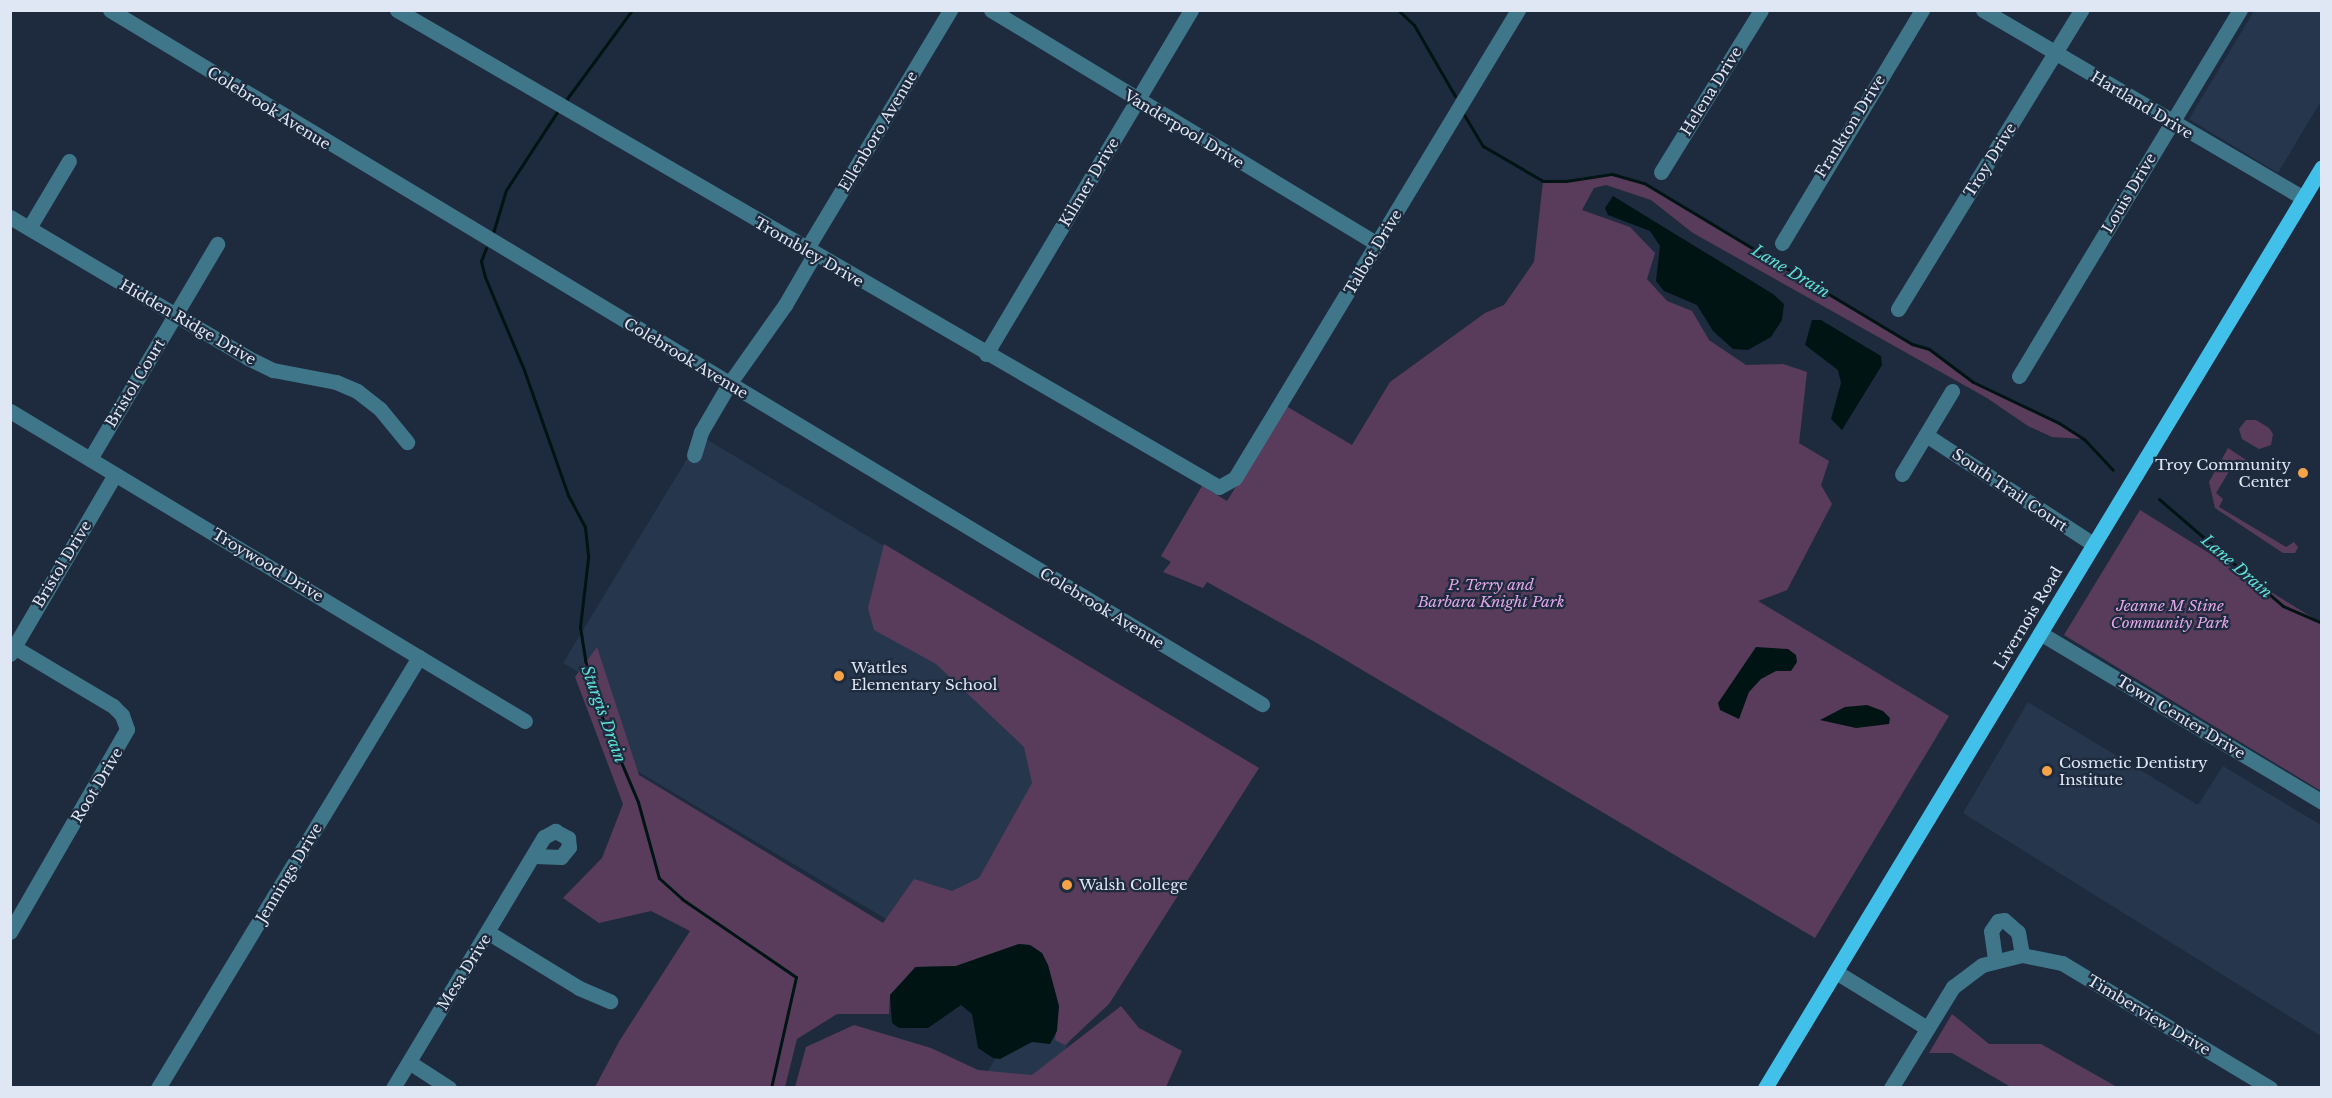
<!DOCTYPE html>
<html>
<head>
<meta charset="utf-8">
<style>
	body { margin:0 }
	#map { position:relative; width:2332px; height:1098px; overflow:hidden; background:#1e2b3e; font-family:"Libre Baskerville",serif }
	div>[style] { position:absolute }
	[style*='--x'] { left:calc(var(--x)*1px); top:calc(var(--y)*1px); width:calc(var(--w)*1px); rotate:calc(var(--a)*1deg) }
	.built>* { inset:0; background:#25364d }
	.green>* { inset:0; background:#593c5c }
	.water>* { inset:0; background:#001413 }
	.stream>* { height:3px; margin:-1.5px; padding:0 1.5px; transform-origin:1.5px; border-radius:1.5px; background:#001413 }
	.minor>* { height:15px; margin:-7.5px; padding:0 7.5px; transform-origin:7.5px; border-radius:7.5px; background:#407689 }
	.major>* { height:15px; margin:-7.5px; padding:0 7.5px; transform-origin:7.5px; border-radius:7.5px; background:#41c1e9 }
	.dots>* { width:16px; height:16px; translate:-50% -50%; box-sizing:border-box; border:3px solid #1e2b3e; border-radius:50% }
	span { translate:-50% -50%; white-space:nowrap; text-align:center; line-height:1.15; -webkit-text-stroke:4.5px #1e2b3e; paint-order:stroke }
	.street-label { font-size:15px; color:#dfe7f4 }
	.poi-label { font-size:15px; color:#dfe7f4 }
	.right { translate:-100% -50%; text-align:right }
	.left { translate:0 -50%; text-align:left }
	.park-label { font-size:15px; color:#e4a6e9; font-style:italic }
	.water-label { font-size:16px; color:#5fe0d7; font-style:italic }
	.frame { position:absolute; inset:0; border:12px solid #dfe7f4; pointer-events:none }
</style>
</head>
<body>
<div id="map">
	<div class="built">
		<div style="clip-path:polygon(2254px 11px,2321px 11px,2321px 101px,2278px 173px,2189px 119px)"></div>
		<div style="clip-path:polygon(701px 436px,1242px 761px,1042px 1087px,978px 1087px,1029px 1004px,622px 762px,590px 679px,563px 663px)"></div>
		<div style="clip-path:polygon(2028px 702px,2198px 805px,2223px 766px,2321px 825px,2321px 1036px,1963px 813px)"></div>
	</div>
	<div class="green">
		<div style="clip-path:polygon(1612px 174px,1644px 183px,1912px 344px,1936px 353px,1973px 382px,2059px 423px,2084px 439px,2052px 437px,2028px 426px,1987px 398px,1693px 233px,1651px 200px,1606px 185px,1594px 188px,1582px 210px,1630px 227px,1655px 253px,1647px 279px,1667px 301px,1692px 311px,1709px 340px,1746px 365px,1783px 364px,1807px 372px,1799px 443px,1829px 461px,1821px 485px,1832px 504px,1787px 590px,1758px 601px,1949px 716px,1815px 938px,1315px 642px,1207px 582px,1203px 588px,1163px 572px,1171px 562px,1161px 556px,1202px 486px,1227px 501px,1286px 406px,1352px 445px,1390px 382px,1485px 313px,1504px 305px,1534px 262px,1543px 181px,1566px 181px)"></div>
		<div style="clip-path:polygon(2246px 420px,2256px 420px,2269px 428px,2273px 434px,2271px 445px,2259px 449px,2242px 439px,2239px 429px)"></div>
		<div style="clip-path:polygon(2228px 448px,2246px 460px,2243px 463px,2236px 460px,2216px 493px,2223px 499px,2219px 507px,2286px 547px,2294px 542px,2298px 547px,2295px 553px,2283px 553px,2215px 508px,2209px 482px)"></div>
		<div style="clip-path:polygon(2140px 510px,2321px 623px,2321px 791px,2064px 635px)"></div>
		<div style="clip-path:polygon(884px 544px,1259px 768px,1109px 1004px,1065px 1045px,1055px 1040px,1059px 1006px,1048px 965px,1042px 953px,1030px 945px,1019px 944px,956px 966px,915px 967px,890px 995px,889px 1014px,837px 1014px,797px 1039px,785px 1087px,595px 1087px,620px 1040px,690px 931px,651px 911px,599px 923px,563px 898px,602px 858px,623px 804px,575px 677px,597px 647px,639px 775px,883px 923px,914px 879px,952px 891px,979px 878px,1032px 783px,1024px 747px,936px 664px,874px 630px,868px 608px)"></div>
		<div style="clip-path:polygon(1121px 1006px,1139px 1028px,1182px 1051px,1166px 1087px,795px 1087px,806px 1047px,854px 1025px,931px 1048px,978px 1070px,1032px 1075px)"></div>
		<div style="clip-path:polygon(1952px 1014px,1989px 1044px,2041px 1044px,2117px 1087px,2011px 1087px,1952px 1053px,1929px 1053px)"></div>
	</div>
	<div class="water">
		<div style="clip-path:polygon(1613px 196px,1773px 294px,1784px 304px,1782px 320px,1771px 337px,1748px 350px,1733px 349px,1713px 331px,1697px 305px,1664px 291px,1656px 281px,1660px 246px,1650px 231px,1608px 215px,1605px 208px)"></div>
		<div style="clip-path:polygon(1812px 320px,1821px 320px,1881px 356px,1882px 365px,1842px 430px,1831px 419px,1841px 383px,1838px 370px,1805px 345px)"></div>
		<div style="clip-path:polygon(1756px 647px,1788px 649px,1796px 655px,1797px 662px,1791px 671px,1776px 671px,1761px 679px,1749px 692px,1739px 719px,1720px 710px,1718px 703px)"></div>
		<div style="clip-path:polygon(1867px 705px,1883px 711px,1890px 718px,1889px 724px,1856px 728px,1820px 720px,1845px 707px)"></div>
		<div style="clip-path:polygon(1019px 944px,1030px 945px,1042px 953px,1048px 965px,1059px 1006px,1057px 1031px,1050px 1044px,1032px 1042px,1000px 1059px,993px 1058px,978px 1048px,972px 1014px,961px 1005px,928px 1028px,899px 1028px,892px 1023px,890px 995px,916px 967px,956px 966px)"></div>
	</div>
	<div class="stream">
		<div style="--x:1398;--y:10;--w:22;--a:43"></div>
		<div style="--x:1414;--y:25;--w:82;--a:60"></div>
		<div style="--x:566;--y:100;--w:112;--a:-53.7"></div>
		<div style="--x:1463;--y:113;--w:39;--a:59"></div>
		<div style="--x:1483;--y:146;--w:69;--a:30.3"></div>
		<div style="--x:1543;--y:181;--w:23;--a:0"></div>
		<div style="--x:1566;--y:181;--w:47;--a:-8.7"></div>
		<div style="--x:1612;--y:174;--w:33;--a:16"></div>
		<div style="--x:1644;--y:183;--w:313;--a:31"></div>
		<div style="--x:1912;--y:344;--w:18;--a:16"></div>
		<div style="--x:1929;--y:349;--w:55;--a:36.9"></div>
		<div style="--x:1973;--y:382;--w:95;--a:25.5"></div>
		<div style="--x:2059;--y:423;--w:30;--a:33"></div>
		<div style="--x:2084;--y:439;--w:42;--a:46.9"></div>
		<div style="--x:493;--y:233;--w:45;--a:-73.2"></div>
		<div style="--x:506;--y:190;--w:93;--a:-56.8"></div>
		<div style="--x:486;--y:248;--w:14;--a:111"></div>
		<div style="--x:481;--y:261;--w:16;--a:76"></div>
		<div style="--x:485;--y:277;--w:101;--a:67.2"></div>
		<div style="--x:524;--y:370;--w:133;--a:70.6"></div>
		<div style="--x:568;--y:495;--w:36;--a:62"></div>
		<div style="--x:585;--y:527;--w:31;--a:84"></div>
		<div style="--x:588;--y:558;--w:69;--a:96.6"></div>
		<div style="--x:580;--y:627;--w:33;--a:81"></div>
		<div style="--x:585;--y:660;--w:52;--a:74.4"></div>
		<div style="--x:599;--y:710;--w:100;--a:67"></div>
		<div style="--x:638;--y:802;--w:79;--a:74.6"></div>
		<div style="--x:659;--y:878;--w:31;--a:42"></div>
		<div style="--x:682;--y:899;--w:138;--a:34.4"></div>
		<div style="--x:796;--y:977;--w:114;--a:102.7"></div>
		<div style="--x:2159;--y:499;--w:164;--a:40.8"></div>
		<div style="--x:2283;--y:606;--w:43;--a:23.6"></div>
	</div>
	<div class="minor">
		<div style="--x:110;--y:10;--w:1345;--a:31.07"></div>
		<div style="--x:397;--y:10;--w:950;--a:30.13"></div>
		<div style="--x:1219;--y:487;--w:18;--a:-29"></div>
		<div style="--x:1235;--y:478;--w:547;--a:-58.84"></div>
		<div style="--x:991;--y:10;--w:452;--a:31.2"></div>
		<div style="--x:1983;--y:10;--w:371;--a:30.4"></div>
		<div style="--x:1661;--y:172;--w:190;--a:-58.3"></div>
		<div style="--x:10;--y:217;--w:277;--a:30.6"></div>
		<div style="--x:248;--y:358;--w:28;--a:26"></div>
		<div style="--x:273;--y:370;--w:64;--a:10.8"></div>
		<div style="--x:336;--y:382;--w:23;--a:23"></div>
		<div style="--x:357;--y:391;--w:29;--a:38"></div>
		<div style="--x:380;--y:409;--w:43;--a:50.7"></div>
		<div style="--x:29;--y:228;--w:78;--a:-59.2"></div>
		<div style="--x:1782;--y:243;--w:272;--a:-59"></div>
		<div style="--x:806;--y:250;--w:280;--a:-59"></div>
		<div style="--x:1898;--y:309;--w:351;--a:-58.5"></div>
		<div style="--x:986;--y:354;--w:400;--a:-59.2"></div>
		<div style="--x:2019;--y:376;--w:428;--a:-58.9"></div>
		<div style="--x:10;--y:411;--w:601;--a:31.05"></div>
		<div style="--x:1926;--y:435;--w:199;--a:33.1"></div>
		<div style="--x:694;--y:455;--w:24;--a:-73"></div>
		<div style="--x:701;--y:432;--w:56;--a:-59.7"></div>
		<div style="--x:729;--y:384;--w:97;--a:-54.7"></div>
		<div style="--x:785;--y:305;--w:58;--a:-59.9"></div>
		<div style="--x:90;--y:459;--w:250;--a:-59.4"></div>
		<div style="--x:1902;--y:474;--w:97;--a:-58.9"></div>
		<div style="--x:2040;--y:633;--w:329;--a:30.9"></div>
		<div style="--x:10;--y:654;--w:208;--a:-59.7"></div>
		<div style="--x:10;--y:932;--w:234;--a:-60"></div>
		<div style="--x:127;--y:729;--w:15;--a:-110"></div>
		<div style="--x:122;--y:715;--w:13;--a:-135"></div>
		<div style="--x:113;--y:706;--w:115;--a:-149.2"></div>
		<div style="--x:489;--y:933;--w:105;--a:31.4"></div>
		<div style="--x:579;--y:988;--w:34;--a:23"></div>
		<div style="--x:1995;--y:959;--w:28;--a:-98"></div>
		<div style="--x:1991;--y:931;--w:12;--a:-55"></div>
		<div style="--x:1998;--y:921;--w:6;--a:-9"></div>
		<div style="--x:2004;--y:920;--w:18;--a:41"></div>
		<div style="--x:2018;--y:932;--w:23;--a:80"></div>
		<div style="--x:1836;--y:972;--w:107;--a:31.6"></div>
		<div style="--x:409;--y:1062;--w:48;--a:33"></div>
		<div style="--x:158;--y:1088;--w:504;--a:-58.8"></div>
		<div style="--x:393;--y:1088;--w:293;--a:-59"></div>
		<div style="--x:544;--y:837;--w:13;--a:-29"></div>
		<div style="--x:555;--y:831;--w:15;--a:28"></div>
		<div style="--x:568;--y:838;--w:9;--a:84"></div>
		<div style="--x:569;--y:847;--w:13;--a:129"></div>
		<div style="--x:561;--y:857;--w:26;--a:-178"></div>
		<div style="--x:1891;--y:1088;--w:119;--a:-58.5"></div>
		<div style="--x:1953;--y:987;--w:36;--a:-37"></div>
		<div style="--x:1982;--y:965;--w:41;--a:-14"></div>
		<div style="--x:2022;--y:955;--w:41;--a:11.3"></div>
		<div style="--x:2062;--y:963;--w:243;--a:31"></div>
	</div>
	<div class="major">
		<div style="--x:1765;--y:1088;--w:1076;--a:-58.84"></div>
	</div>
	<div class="dots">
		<div style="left:2303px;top:473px;background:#f6a247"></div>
		<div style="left:839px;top:676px;background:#f6a247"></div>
		<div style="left:2047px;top:771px;background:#f6a247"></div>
		<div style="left:1067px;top:885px;background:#f6a247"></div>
	</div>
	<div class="street-label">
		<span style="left:1711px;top:91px;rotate:-58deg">Helena Drive</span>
		<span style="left:2142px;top:105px;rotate:31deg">Hartland Drive</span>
		<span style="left:269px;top:108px;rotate:32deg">Colebrook Avenue</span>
		<span style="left:1850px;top:126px;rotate:-58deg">Frankton Drive</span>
		<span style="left:1184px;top:129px;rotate:31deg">Vanderpool Drive</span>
		<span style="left:878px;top:131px;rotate:-59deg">Ellenboro Avenue</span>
		<span style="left:1990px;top:160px;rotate:-58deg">Troy Drive</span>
		<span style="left:1089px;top:182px;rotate:-59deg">Kilmer Drive</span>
		<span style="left:2129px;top:193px;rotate:-59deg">Louis Drive</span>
		<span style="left:809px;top:252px;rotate:30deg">Trombley Drive</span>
		<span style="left:1373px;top:252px;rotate:-59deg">Talbot Drive</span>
		<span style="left:188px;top:322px;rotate:30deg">Hidden Ridge Drive</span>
		<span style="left:686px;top:358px;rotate:31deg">Colebrook Avenue</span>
		<span style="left:135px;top:383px;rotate:-59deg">Bristol Court</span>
		<span style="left:2010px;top:490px;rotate:34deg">South Trail Court</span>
		<span style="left:62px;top:564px;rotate:-59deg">Bristol Drive</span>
		<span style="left:268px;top:565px;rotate:31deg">Troywood Drive</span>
		<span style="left:1102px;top:608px;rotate:31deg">Colebrook Avenue</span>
		<span style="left:2028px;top:618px;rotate:-59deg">Livernois Road</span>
		<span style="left:2181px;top:717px;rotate:31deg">Town Center Drive</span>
		<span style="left:97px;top:785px;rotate:-59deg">Root Drive</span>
		<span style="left:289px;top:873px;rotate:-59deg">Jennings Drive</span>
		<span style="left:464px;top:972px;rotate:-58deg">Mesa Drive</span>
		<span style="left:2149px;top:1015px;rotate:31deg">Timberview Drive</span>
	</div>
	<div class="poi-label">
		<span class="right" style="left:2291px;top:473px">Troy Community<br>Center</span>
		<span class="left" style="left:851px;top:676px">Wattles<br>Elementary School</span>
		<span class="left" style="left:2059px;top:771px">Cosmetic Dentistry<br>Institute</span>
		<span class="left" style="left:1079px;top:885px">Walsh College</span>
	</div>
	<div class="park-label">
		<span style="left:1491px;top:593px">P. Terry and<br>Barbara Knight Park</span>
		<span style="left:2170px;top:614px">Jeanne M Stine<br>Community Park</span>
	</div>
	<div class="water-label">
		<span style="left:1791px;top:271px;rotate:31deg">Lane Drain</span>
		<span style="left:2237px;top:566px;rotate:41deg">Lane Drain</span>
		<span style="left:604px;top:714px;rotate:70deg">Sturgis Drain</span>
	</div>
	<div class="frame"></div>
</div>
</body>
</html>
